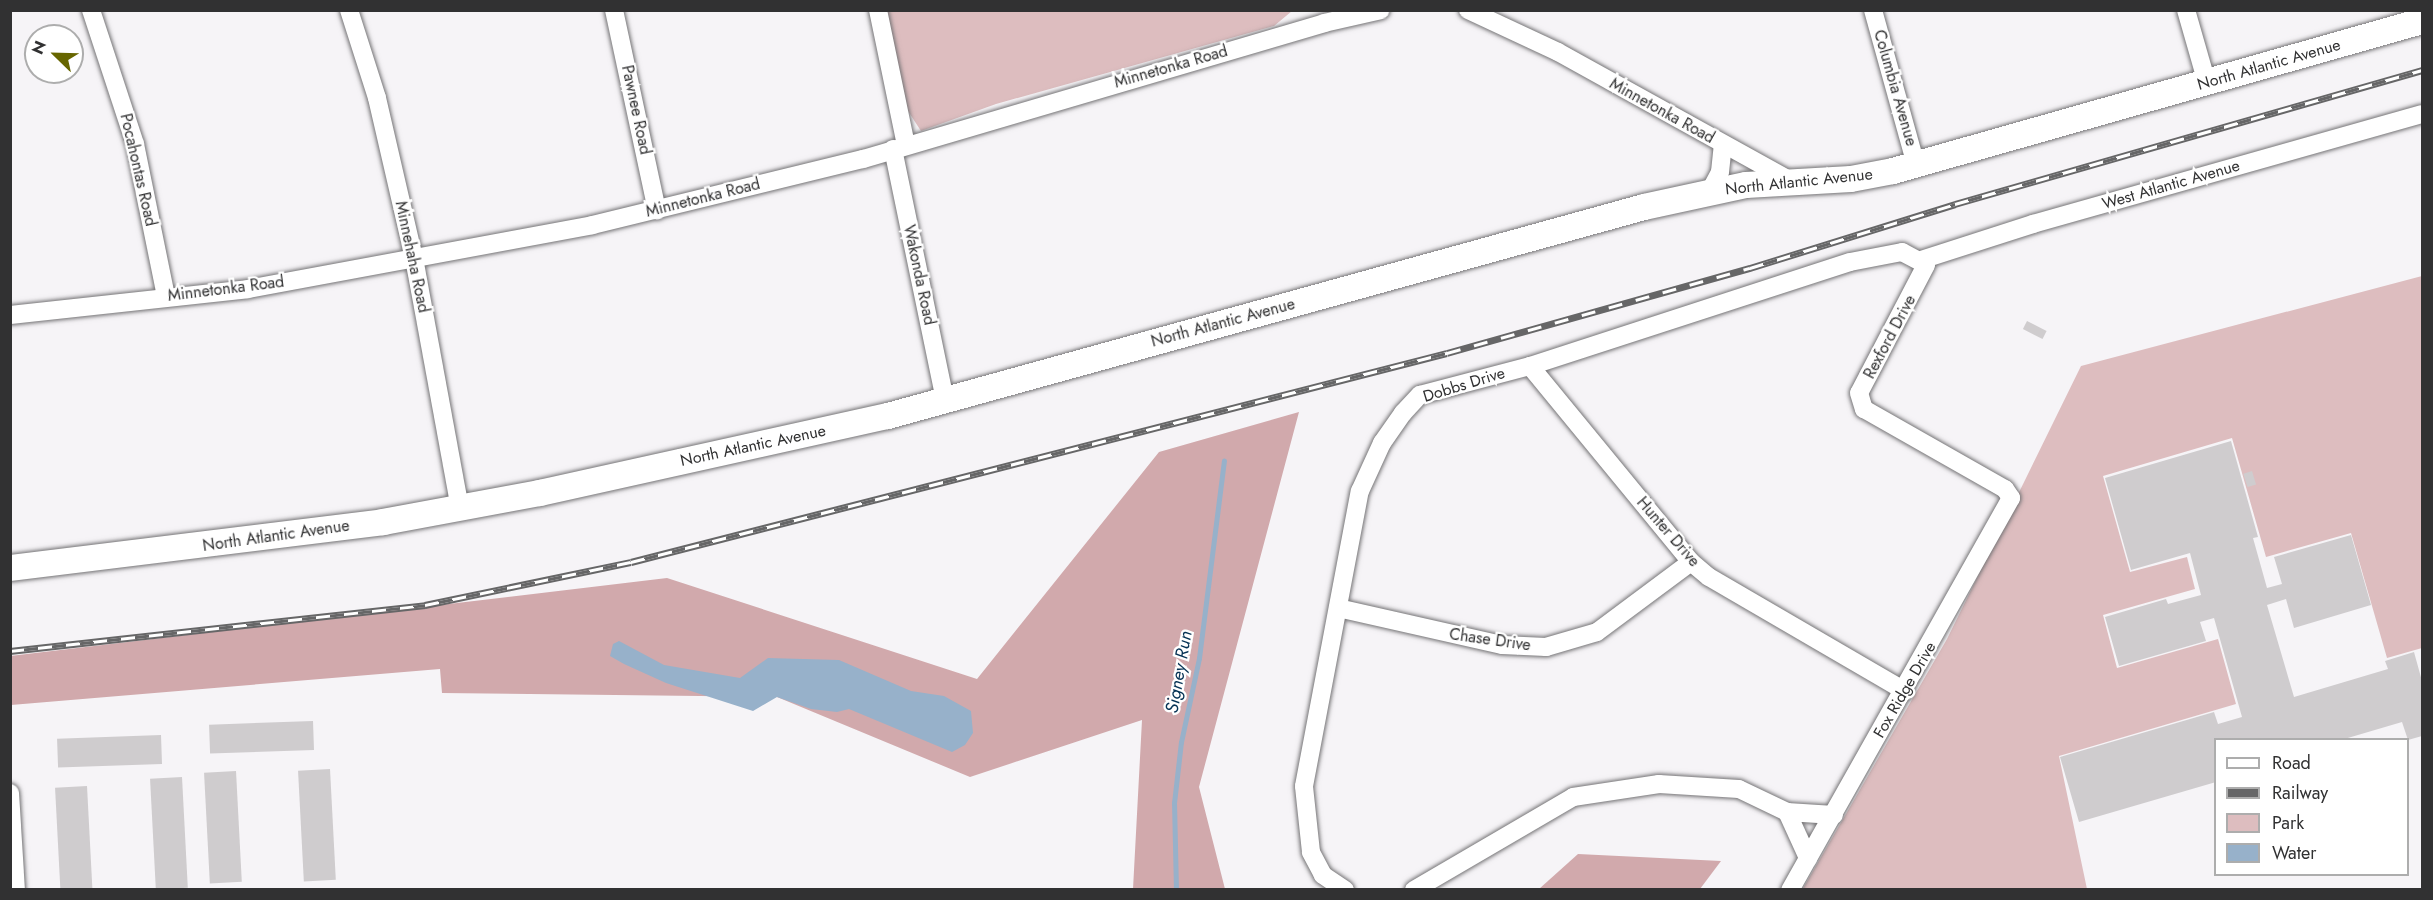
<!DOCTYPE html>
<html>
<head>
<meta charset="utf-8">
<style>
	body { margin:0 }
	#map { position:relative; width:2433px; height:900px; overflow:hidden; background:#f6f4f7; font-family:Jost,sans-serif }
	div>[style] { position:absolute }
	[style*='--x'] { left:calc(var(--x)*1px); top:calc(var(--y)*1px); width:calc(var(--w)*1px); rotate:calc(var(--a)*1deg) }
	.green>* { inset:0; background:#ddbdbf }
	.forest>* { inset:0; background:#d1a9ac }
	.water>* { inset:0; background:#97b1ca }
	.stream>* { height:5px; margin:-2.5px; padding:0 2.5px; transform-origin:2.5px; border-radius:2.5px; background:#97b1ca }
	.building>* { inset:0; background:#cfccce; transform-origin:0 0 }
	.roads { filter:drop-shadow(0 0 2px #757476) drop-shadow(0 0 2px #757476) }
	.street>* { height:18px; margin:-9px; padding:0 9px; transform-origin:9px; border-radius:9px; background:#fff }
	.secondary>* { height:26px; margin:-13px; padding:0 13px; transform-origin:13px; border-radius:13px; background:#fff }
	.rail>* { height:7px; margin-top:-3.5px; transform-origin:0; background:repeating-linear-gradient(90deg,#fff 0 14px,#666667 0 28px); box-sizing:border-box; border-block:2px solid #666667 }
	span { translate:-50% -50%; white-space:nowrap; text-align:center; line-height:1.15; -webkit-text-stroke:4.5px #fff; paint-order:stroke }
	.street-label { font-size:16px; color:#313132 }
	.water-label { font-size:18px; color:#053254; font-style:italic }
	.frame { position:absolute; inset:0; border:12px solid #313132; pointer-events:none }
	.legend { position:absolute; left:2214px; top:738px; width:195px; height:138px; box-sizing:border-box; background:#fff; border:2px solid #adadad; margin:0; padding:8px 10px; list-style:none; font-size:18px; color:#313132 }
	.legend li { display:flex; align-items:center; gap:12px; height:30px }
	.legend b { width:30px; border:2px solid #adadad }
	.north { position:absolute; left:24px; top:24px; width:60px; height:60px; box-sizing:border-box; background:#fff; border:2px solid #adadad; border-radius:50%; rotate:293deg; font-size:16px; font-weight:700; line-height:24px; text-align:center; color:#313132 }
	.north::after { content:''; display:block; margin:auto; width:21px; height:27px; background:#676600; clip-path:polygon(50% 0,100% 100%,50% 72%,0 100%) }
</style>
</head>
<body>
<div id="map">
	<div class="green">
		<div style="clip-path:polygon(886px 11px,1292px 11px,1274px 26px,996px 104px,921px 131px,908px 111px)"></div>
		<div style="clip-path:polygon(2422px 276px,2422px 648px,2387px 658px,2351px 533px,2266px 557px,2232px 438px,2103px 476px,2130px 572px,2187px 557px,2195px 589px,2103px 615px,2117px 668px,2218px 639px,2236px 704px,2059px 756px,2087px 889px,1802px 890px,1947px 639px,2081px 366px)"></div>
	</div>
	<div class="forest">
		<div style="clip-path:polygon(1299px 412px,1199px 787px,1225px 889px,1133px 889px,1142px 720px,970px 777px,777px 697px,442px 693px,440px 669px,11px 705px,10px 656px,667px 578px,977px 679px,1159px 452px)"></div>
		<div style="clip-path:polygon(1578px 854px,1721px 861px,1700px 889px,1539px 889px)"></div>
	</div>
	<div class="water">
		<div style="clip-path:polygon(619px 641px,664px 665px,740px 678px,768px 658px,839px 660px,911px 691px,944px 696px,971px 711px,973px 733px,965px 745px,952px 752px,849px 709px,837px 712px,811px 709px,777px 697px,753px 711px,666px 683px,624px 664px,610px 656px,613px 644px)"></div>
	</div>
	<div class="stream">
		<div style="--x:1176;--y:890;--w:87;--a:-91.3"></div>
		<div style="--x:1174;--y:803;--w:61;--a:-83.5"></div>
		<div style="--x:1181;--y:742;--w:86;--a:-77.9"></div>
		<div style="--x:1199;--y:658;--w:199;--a:-82.8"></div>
	</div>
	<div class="building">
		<div style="left:2027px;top:321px;width:22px;height:9px;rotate:27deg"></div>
		<div style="clip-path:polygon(2231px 441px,2258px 537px,2253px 538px,2267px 588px,2282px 584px,2274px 557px,2351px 535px,2371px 605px,2294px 628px,2286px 599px,2267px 605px,2294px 697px,2388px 669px,2385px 661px,2414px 652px,2422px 681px,2422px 736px,2408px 740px,2402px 722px,2341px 740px,2216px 740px,2216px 782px,2079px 822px,2060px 757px,2214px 712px,2218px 724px,2242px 717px,2214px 618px,2200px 622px,2206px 641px,2119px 666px,2105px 617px,2166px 599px,2168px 604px,2201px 595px,2190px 553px,2131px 570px,2105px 478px)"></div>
		<div style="left:2252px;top:471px;width:14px;height:9px;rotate:73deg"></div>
		<div style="left:313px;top:721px;width:29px;height:104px;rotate:88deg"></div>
		<div style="left:161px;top:735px;width:29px;height:104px;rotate:88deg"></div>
		<div style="left:330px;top:769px;width:111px;height:32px;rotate:87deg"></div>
		<div style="left:236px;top:771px;width:111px;height:32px;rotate:87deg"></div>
		<div style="left:182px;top:777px;width:111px;height:32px;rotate:87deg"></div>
		<div style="left:87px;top:786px;width:104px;height:32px;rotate:87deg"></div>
	</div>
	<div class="roads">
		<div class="street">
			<div style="--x:91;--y:10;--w:141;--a:71.8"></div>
			<div style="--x:135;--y:144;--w:156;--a:78.5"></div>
			<div style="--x:349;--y:10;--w:92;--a:72.3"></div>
			<div style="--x:377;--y:98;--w:164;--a:77"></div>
			<div style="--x:414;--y:258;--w:254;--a:79.6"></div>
			<div style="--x:614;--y:10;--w:205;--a:77.9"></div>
			<div style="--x:878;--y:10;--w:138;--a:78.3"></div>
			<div style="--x:1468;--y:10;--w:99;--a:25"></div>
			<div style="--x:1558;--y:52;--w:266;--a:29"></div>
			<div style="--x:1873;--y:10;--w:161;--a:74.5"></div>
			<div style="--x:2186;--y:10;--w:76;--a:74"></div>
			<div style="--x:893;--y:149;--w:256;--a:78.3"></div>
			<div style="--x:1710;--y:191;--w:21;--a:-62"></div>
			<div style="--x:1720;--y:172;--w:27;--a:-84"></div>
			<div style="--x:1921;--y:260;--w:118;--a:-17.8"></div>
			<div style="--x:2033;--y:224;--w:404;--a:-15.8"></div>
			<div style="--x:10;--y:315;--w:239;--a:-6.2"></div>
			<div style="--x:248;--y:289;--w:350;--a:-10.5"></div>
			<div style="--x:592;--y:225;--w:279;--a:-13.7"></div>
			<div style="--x:863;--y:159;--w:481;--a:-16.4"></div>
			<div style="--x:1324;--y:23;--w:58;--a:-12.8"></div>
			<div style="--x:1530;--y:366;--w:254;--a:50.6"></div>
			<div style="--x:1691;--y:562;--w:23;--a:40"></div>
			<div style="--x:1709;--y:577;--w:227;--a:30.2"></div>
			<div style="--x:1338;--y:608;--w:168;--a:12.7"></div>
			<div style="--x:1502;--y:645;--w:44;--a:2.6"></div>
			<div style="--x:1546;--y:647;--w:53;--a:-16.4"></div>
			<div style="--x:1597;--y:632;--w:117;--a:-36.7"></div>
			<div style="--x:10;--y:793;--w:97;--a:86.5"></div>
			<div style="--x:1787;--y:812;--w:51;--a:65.5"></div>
			<div style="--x:1345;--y:890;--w:27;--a:-146"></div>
			<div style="--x:1323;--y:875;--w:26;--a:-118"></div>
			<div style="--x:1311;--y:852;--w:66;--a:-96.1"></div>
			<div style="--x:1304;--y:786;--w:300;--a:-79.3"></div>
			<div style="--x:1360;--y:491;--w:53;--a:-65.4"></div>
			<div style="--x:1382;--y:443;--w:37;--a:-55"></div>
			<div style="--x:1403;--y:413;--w:25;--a:-47"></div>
			<div style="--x:1420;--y:395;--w:114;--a:-14.8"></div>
			<div style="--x:1530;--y:366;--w:336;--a:-18"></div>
			<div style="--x:1850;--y:262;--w:53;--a:-10.9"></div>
			<div style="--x:1902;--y:252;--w:27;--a:28"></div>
			<div style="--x:1926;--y:265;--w:144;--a:117.6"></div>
			<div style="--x:1859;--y:393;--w:17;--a:73"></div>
			<div style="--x:1864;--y:409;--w:162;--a:29.6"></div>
			<div style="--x:2005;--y:489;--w:11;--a:56"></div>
			<div style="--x:2011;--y:498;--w:450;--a:119.4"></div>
			<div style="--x:1414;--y:890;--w:184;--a:-30.3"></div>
			<div style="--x:1573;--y:797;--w:87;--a:-8.6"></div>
			<div style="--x:1659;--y:784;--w:80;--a:3.6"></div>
			<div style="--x:1739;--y:789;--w:53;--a:25.6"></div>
			<div style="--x:1787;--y:812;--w:47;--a:3.7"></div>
		</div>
		<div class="secondary">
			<div style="--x:10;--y:568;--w:376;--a:-7"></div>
			<div style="--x:383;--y:522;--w:160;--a:-10.5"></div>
			<div style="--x:540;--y:493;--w:356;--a:-12.5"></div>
			<div style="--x:888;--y:416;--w:784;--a:-15.45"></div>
			<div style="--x:1644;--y:207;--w:104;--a:-12.2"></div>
			<div style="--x:1746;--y:185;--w:105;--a:-3.3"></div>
			<div style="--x:1851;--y:179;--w:43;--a:-10.8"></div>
			<div style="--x:1893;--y:171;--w:550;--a:-15.83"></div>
		</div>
	</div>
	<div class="rail">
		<div style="--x:10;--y:651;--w:418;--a:-6.3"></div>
		<div style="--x:425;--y:605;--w:210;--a:-11.8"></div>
		<div style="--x:631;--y:562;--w:842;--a:-14.37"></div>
		<div style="--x:1447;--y:353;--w:315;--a:-15.7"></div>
		<div style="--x:1750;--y:268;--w:215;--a:-17.3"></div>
		<div style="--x:1955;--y:204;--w:486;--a:-16"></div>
	</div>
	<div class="street-label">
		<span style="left:2269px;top:65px;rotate:-16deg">North Atlantic Avenue</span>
		<span style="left:1171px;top:67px;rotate:-16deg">Minnetonka Road</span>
		<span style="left:1895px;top:88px;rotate:74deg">Columbia Avenue</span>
		<span style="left:636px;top:110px;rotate:78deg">Pawnee Road</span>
		<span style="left:1662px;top:111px;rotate:29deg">Minnetonka Road</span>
		<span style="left:138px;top:170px;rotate:77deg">Pocahontas Road</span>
		<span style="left:1799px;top:182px;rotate:-6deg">North Atlantic Avenue</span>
		<span style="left:2171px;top:185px;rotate:-16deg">West Atlantic Avenue</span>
		<span style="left:703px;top:198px;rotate:-14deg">Minnetonka Road</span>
		<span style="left:412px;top:257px;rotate:78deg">Minnehaha Road</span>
		<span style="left:919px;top:275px;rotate:78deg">Wakonda Road</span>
		<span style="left:226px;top:289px;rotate:-7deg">Minnetonka Road</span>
		<span style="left:1223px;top:323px;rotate:-15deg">North Atlantic Avenue</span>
		<span style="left:1890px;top:337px;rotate:-62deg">Rexford Drive</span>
		<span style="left:1464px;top:385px;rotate:-17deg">Dobbs Drive</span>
		<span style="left:753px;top:446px;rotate:-12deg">North Atlantic Avenue</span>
		<span style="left:1668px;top:532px;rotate:49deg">Hunter Drive</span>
		<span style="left:276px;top:536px;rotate:-8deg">North Atlantic Avenue</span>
		<span style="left:1490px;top:640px;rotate:8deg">Chase Drive</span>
		<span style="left:1905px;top:690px;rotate:-60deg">Fox Ridge Drive</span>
	</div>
	<div class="water-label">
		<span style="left:1179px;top:672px;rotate:-80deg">Signey Run</span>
	</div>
	<div class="frame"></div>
	<ul class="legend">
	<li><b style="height:8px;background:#fff"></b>Road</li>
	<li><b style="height:8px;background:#666667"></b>Railway</li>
	<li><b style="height:16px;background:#ddbdbf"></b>Park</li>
	<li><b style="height:16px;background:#97b1ca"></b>Water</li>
	</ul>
	<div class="north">N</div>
</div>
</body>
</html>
